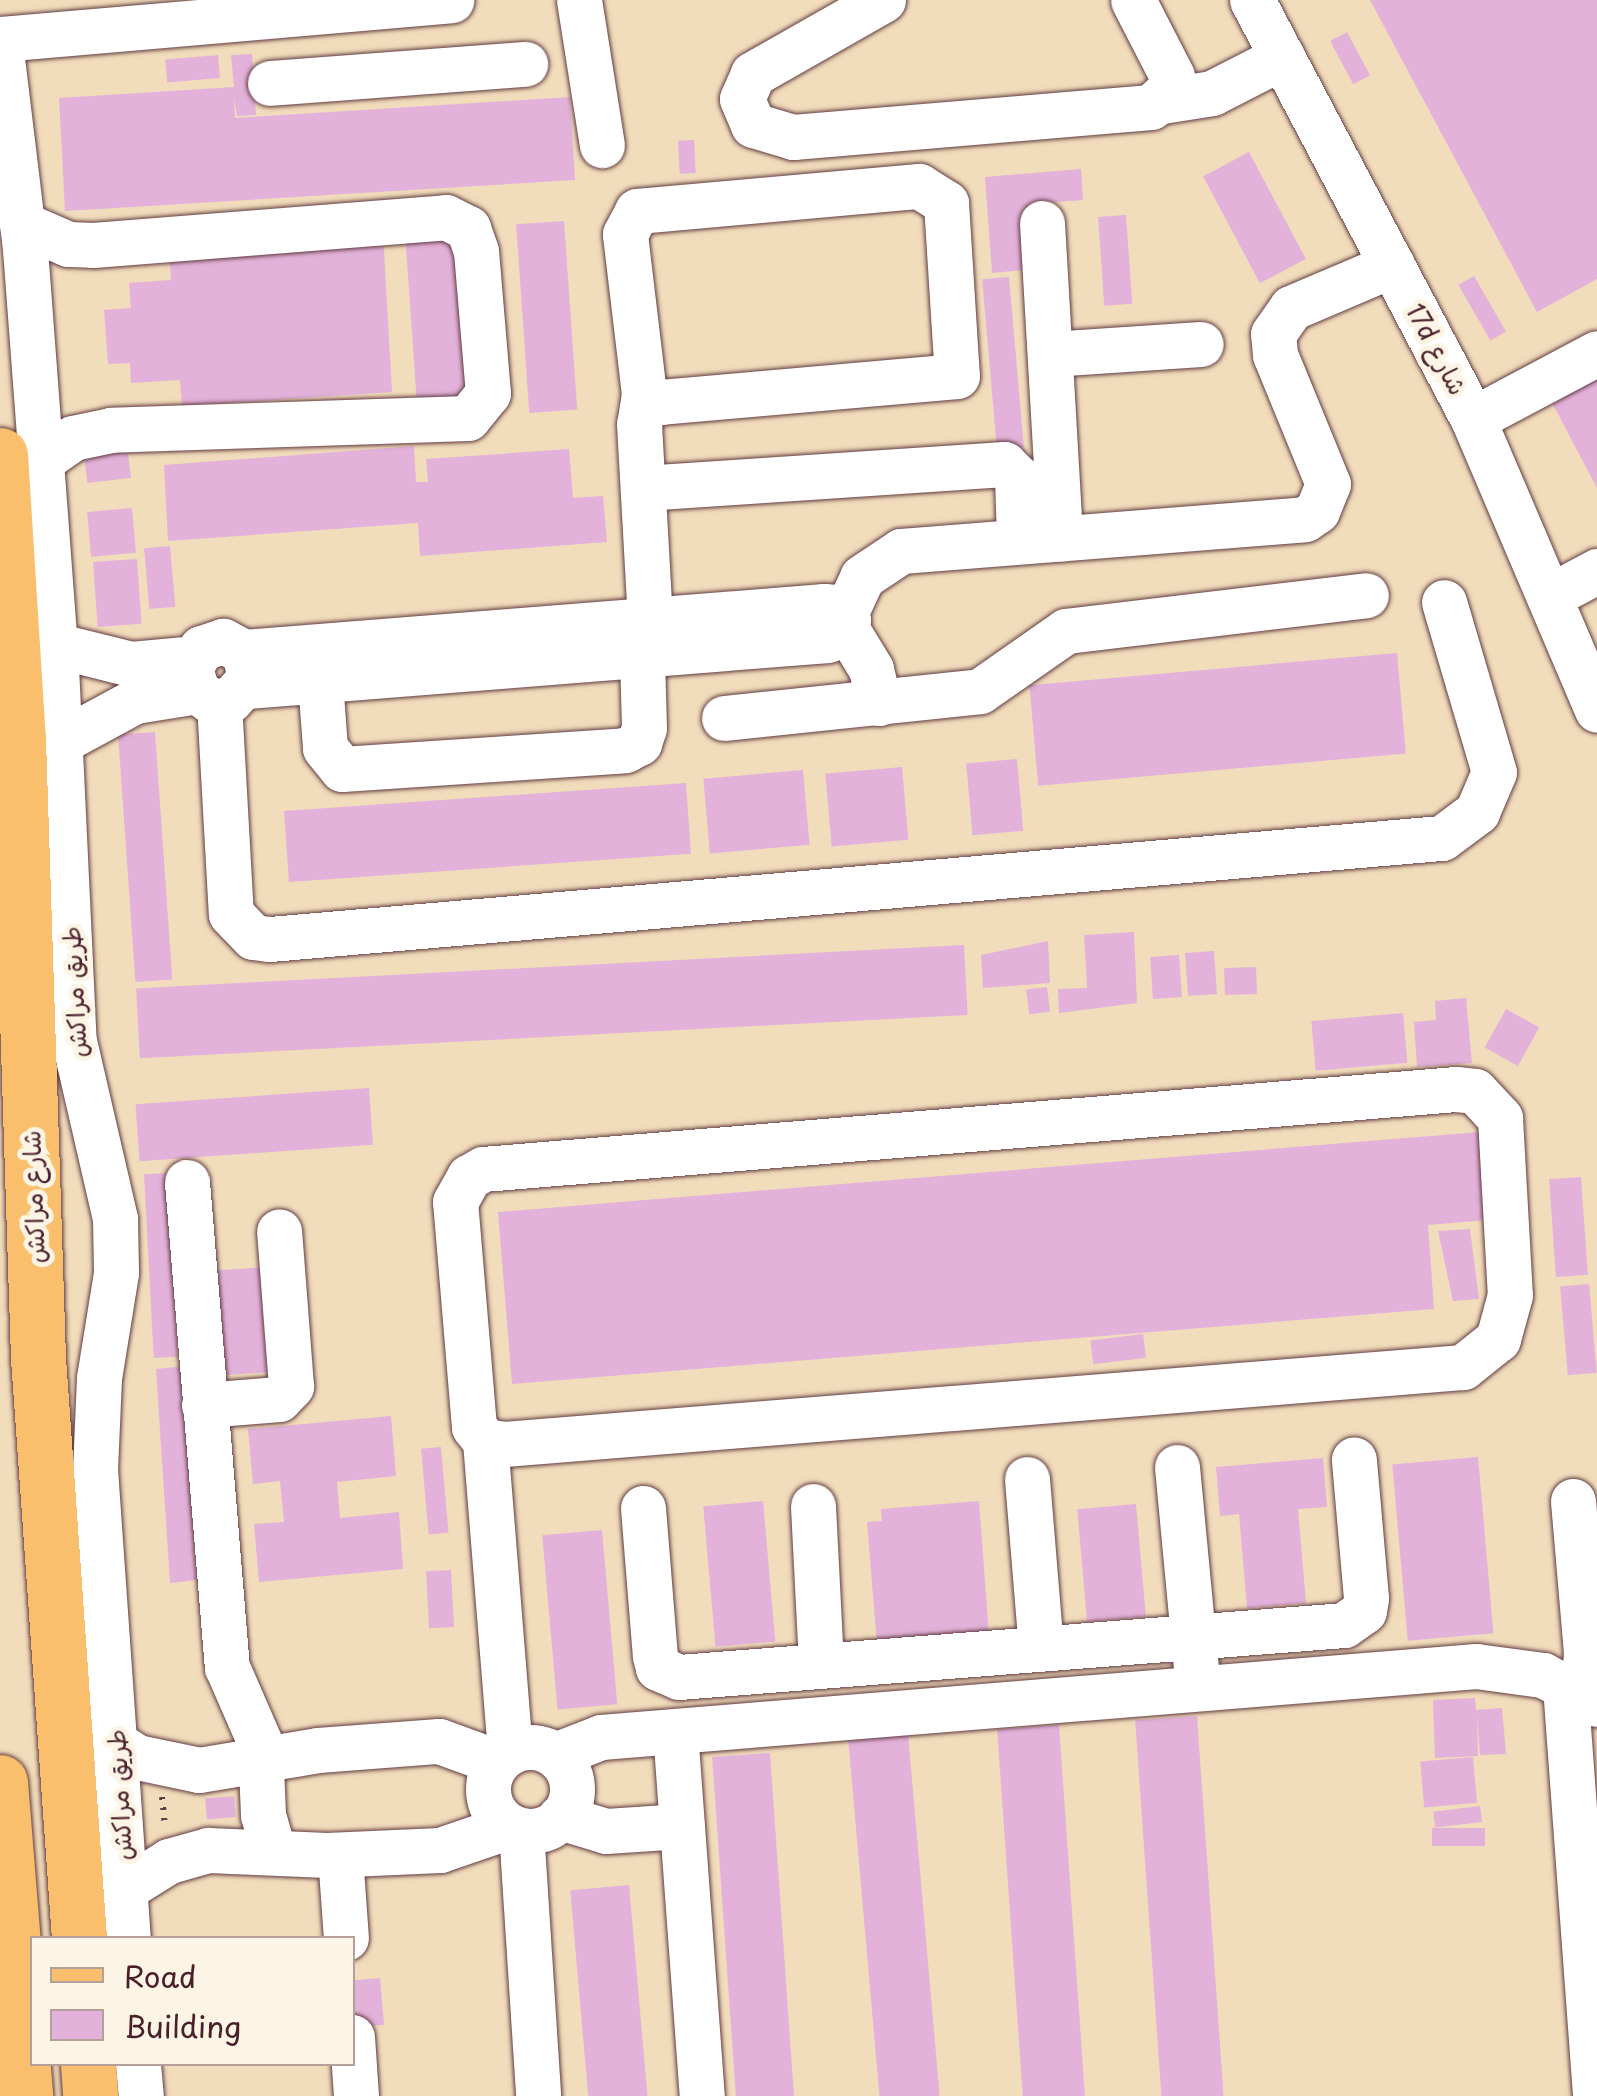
<!DOCTYPE html>
<html>
<head>
<meta charset="utf-8">
<style>
	body { margin:0 }
	#map { position:relative; width:1597px; height:2096px; overflow:hidden; background:#f1dcbb; font-family:"Playpen Sans","Playpen Sans Arabic",sans-serif }
	div>[style] { position:absolute }
	[style*='--x'] { left:calc(var(--x)*1px); top:calc(var(--y)*1px); width:calc(var(--w)*1px); rotate:calc(var(--a)*1deg) }
	.building>* { inset:0; background:#e3b2da; transform-origin:0 0 }
	.path>* { height:6px; margin-top:-3px; transform-origin:0; background:repeating-linear-gradient(90deg,#633b41 0 2.5px,transparent 0 10.5px) }
	.roads { filter:drop-shadow(0 0 2px #633b41) drop-shadow(0 0 2px #633b41) }
	.minor>* { height:45px; margin:-22.5px; padding:0 22.5px; transform-origin:22.5px; border-radius:22.5px; background:#fff }
	.minor>.ring { margin:-22.5px; padding:0; box-sizing:content-box; background:none; border:45px solid #fff; border-radius:50% }
	.major>* { height:55px; margin:-27.5px; padding:0 27.5px; transform-origin:27.5px; border-radius:27.5px; background:#f9bf6c }
	span { translate:-50% -50%; white-space:nowrap; text-align:center; line-height:1.15; -webkit-text-stroke:10px #fcf5e5; paint-order:stroke }
	.street-label { font-size:25px; color:#4a1f2b }
	.legend { position:absolute; left:30px; top:1936px; width:325px; height:130px; box-sizing:border-box; background:#fcf5e5; border:2px solid #b59f9b; margin:0; padding:12px 18px; list-style:none; font-size:30px; color:#4a1f2b }
	.legend li { display:flex; align-items:center; gap:20px; height:50px }
	.legend b { width:50px; border:2px solid #b59f9b }
</style>
</head>
<body>
<div id="map">
	<div class="building">
		<div style="clip-path:polygon(1370px 0,1597px 0,1597px 279px,1537px 312px)"></div>
		<div style="left:1347px;top:32px;width:49px;height:19px;rotate:62deg"></div>
		<div style="clip-path:polygon(252px 54px,256px 115px,237px 116px,234px 98px,235px 118px,570px 97px,575px 180px,65px 211px,59px 98px,234px 87px,231px 55px)"></div>
		<div style="left:218px;top:55px;width:23px;height:53px;rotate:85deg"></div>
		<div style="left:694px;top:140px;width:33px;height:16px;rotate:87deg"></div>
		<div style="left:1249px;top:152px;width:121px;height:52px;rotate:62deg"></div>
		<div style="clip-path:polygon(1081px 169px,1083px 200px,1029px 204px,1034px 269px,992px 273px,985px 177px)"></div>
		<div style="left:1126px;top:215px;width:89px;height:28px;rotate:86deg"></div>
		<div style="left:564px;top:221px;width:189px;height:48px;rotate:86deg"></div>
		<div style="left:456px;top:231px;width:177px;height:51px;rotate:86deg"></div>
		<div style="clip-path:polygon(383px 233px,392px 392px,182px 406px,180px 380px,131px 383px,130px 363px,108px 364px,104px 310px,131px 308px,129px 283px,171px 280px,169px 247px)"></div>
		<div style="left:1474px;top:276px;width:64px;height:18px;rotate:60deg"></div>
		<div style="left:1009px;top:277px;width:171px;height:27px;rotate:85deg"></div>
		<div style="clip-path:polygon(1597px 373px,1597px 488px,1550px 399px)"></div>
		<div style="left:127px;top:445px;width:33px;height:44px;rotate:83deg"></div>
		<div style="clip-path:polygon(414px 446px,416px 482px,428px 482px,426px 459px,569px 449px,573px 498px,603px 496px,607px 542px,420px 556px,418px 523px,168px 541px,164px 465px)"></div>
		<div style="left:132px;top:508px;width:45px;height:45px;rotate:85deg"></div>
		<div style="left:170px;top:546px;width:61px;height:26px;rotate:85deg"></div>
		<div style="left:137px;top:559px;width:65px;height:44px;rotate:86deg"></div>
		<div style="left:1397px;top:653px;width:101px;height:369px;rotate:85deg"></div>
		<div style="left:155px;top:732px;width:248px;height:37px;rotate:86deg"></div>
		<div style="left:1017px;top:759px;width:72px;height:51px;rotate:85deg"></div>
		<div style="left:902px;top:767px;width:73px;height:77px;rotate:85deg"></div>
		<div style="left:803px;top:770px;width:75px;height:100px;rotate:85deg"></div>
		<div style="left:686px;top:783px;width:71px;height:403px;rotate:86deg"></div>
		<div style="clip-path:polygon(1134px 932px,1137px 1003px,1059px 1013px,1058px 989px,1087px 988px,1084px 935px)"></div>
		<div style="clip-path:polygon(1048px 941px,1050px 983px,983px 988px,981px 955px)"></div>
		<div style="left:964px;top:945px;width:70px;height:829px;rotate:87deg"></div>
		<div style="left:1214px;top:951px;width:43px;height:29px;rotate:86deg"></div>
		<div style="left:1179px;top:955px;width:42px;height:29px;rotate:86deg"></div>
		<div style="left:1256px;top:967px;width:27px;height:32px;rotate:88deg"></div>
		<div style="left:1047px;top:987px;width:25px;height:21px;rotate:83deg"></div>
		<div style="clip-path:polygon(1466px 998px,1472px 1063px,1417px 1067px,1414px 1022px,1436px 1020px,1435px 1001px)"></div>
		<div style="left:1506px;top:1009px;width:38px;height:44px;rotate:29deg"></div>
		<div style="left:1403px;top:1013px;width:50px;height:92px;rotate:85deg"></div>
		<div style="left:369px;top:1088px;width:57px;height:234px;rotate:86deg"></div>
		<div style="clip-path:polygon(1480px 1132px,1487px 1220px,1428px 1225px,1434px 1309px,512px 1384px,498px 1212px)"></div>
		<div style="left:168px;top:1173px;width:184px;height:24px;rotate:87deg"></div>
		<div style="left:1581px;top:1177px;width:98px;height:32px;rotate:86deg"></div>
		<div style="clip-path:polygon(1470px 1229px,1479px 1299px,1453px 1301px,1438px 1231px)"></div>
		<div style="left:267px;top:1267px;width:105px;height:51px;rotate:86deg"></div>
		<div style="left:1589px;top:1284px;width:89px;height:29px;rotate:85deg"></div>
		<div style="left:1143px;top:1334px;width:24px;height:53px;rotate:83deg"></div>
		<div style="clip-path:polygon(187px 1366px,202px 1539px,193px 1540px,197px 1580px,170px 1583px,156px 1369px)"></div>
		<div style="clip-path:polygon(391px 1416px,396px 1476px,337px 1482px,340px 1518px,399px 1512px,403px 1569px,259px 1582px,254px 1524px,284px 1522px,280px 1481px,253px 1484px,248px 1429px)"></div>
		<div style="left:441px;top:1447px;width:86px;height:20px;rotate:85deg"></div>
		<div style="left:1478px;top:1457px;width:177px;height:86px;rotate:85deg"></div>
		<div style="clip-path:polygon(1323px 1458px,1327px 1507px,1298px 1509px,1306px 1603px,1247px 1608px,1239px 1514px,1220px 1516px,1216px 1467px)"></div>
		<div style="left:763px;top:1501px;width:141px;height:60px;rotate:85deg"></div>
		<div style="clip-path:polygon(979px 1501px,989px 1635px,877px 1644px,867px 1522px,882px 1521px,881px 1509px)"></div>
		<div style="left:1136px;top:1504px;width:113px;height:59px;rotate:85deg"></div>
		<div style="left:602px;top:1530px;width:175px;height:60px;rotate:85deg"></div>
		<div style="left:451px;top:1570px;width:57px;height:25px;rotate:87deg"></div>
		<div style="clip-path:polygon(1475px 1698px,1476px 1710px,1502px 1708px,1506px 1754px,1480px 1755px,1477px 1714px,1478px 1756px,1435px 1758px,1433px 1700px)"></div>
		<div style="left:1197px;top:1716px;width:381px;height:62px;rotate:86deg"></div>
		<div style="left:1059px;top:1725px;width:372px;height:62px;rotate:86deg"></div>
		<div style="left:908px;top:1734px;width:363px;height:60px;rotate:85deg"></div>
		<div style="left:770px;top:1753px;width:344px;height:58px;rotate:86deg"></div>
		<div style="left:1473px;top:1757px;width:46px;height:53px;rotate:85deg"></div>
		<div style="left:234px;top:1796px;width:21px;height:29px;rotate:85deg"></div>
		<div style="left:1480px;top:1806px;width:16px;height:47px;rotate:83deg"></div>
		<div style="left:1485px;top:1828px;width:18px;height:53px;rotate:90deg"></div>
		<div style="left:629px;top:1885px;width:212px;height:59px;rotate:85deg"></div>
		<div style="left:380px;top:1978px;width:47px;height:28px;rotate:85deg"></div>
	</div>
	<div class="path">
		<div style="--x:162;--y:1797;--w:28;--a:84"></div>
	</div>
	<div class="roads">
		<div class="minor">
			<div style="--x:579;--y:0;--w:147;--a:81"></div>
			<div style="--x:883;--y:0;--w:150;--a:150.4"></div>
			<div style="--x:753;--y:74;--w:27;--a:114"></div>
			<div style="--x:742;--y:99;--w:28;--a:67"></div>
			<div style="--x:753;--y:125;--w:42;--a:16.7"></div>
			<div style="--x:793;--y:137;--w:359;--a:-4.8"></div>
			<div style="--x:1151;--y:107;--w:25;--a:-43"></div>
			<div style="--x:1169;--y:90;--w:14;--a:-78"></div>
			<div style="--x:1172;--y:76;--w:85;--a:-117.2"></div>
			<div style="--x:1252;--y:0;--w:474;--a:62.2"></div>
			<div style="--x:1473;--y:419;--w:316;--a:66.9"></div>
			<div style="--x:0;--y:39;--w:453;--a:-4.9"></div>
			<div style="--x:0;--y:42;--w:209;--a:83.1"></div>
			<div style="--x:25;--y:249;--w:397;--a:85.7"></div>
			<div style="--x:55;--y:645;--w:396;--a:87.3"></div>
			<div style="--x:74;--y:1041;--w:183;--a:77"></div>
			<div style="--x:115;--y:1219;--w:54;--a:88.9"></div>
			<div style="--x:116;--y:1273;--w:106;--a:99.2"></div>
			<div style="--x:99;--y:1378;--w:91;--a:92.5"></div>
			<div style="--x:95;--y:1469;--w:470;--a:86"></div>
			<div style="--x:270;--y:83;--w:256;--a:-4.3"></div>
			<div style="--x:1162;--y:101;--w:51;--a:-9.1"></div>
			<div style="--x:1212;--y:93;--w:79;--a:-27.2"></div>
			<div style="--x:919;--y:186;--w:32;--a:32"></div>
			<div style="--x:946;--y:203;--w:173;--a:86.4"></div>
			<div style="--x:957;--y:376;--w:297;--a:175"></div>
			<div style="--x:661;--y:402;--w:19;--a:-155"></div>
			<div style="--x:644;--y:394;--w:161;--a:-96.8"></div>
			<div style="--x:625;--y:234;--w:26;--a:-62"></div>
			<div style="--x:637;--y:211;--w:283;--a:-5.1"></div>
			<div style="--x:1042;--y:223;--w:316;--a:86.7"></div>
			<div style="--x:22;--y:224;--w:50;--a:23.5"></div>
			<div style="--x:68;--y:244;--w:25;--a:2"></div>
			<div style="--x:93;--y:245;--w:354;--a:-4.5"></div>
			<div style="--x:446;--y:217;--w:25;--a:27"></div>
			<div style="--x:468;--y:228;--w:24;--a:71"></div>
			<div style="--x:476;--y:251;--w:143;--a:85.2"></div>
			<div style="--x:488;--y:393;--w:32;--a:129"></div>
			<div style="--x:468;--y:418;--w:357;--a:178.1"></div>
			<div style="--x:111;--y:430;--w:39;--a:168"></div>
			<div style="--x:73;--y:438;--w:38;--a:145"></div>
			<div style="--x:1050;--y:354;--w:151;--a:-3.8"></div>
			<div style="--x:644;--y:394;--w:30;--a:99"></div>
			<div style="--x:639;--y:424;--w:198;--a:86.8"></div>
			<div style="--x:1473;--y:419;--w:140;--a:-28"></div>
			<div style="--x:643;--y:488;--w:362;--a:-3.8"></div>
			<div style="--x:1004;--y:464;--w:18;--a:45"></div>
			<div style="--x:1017;--y:477;--w:64;--a:88.2"></div>
			<div style="--x:1552;--y:595;--w:51;--a:-28.1"></div>
			<div style="--x:846;--y:612;--w:38;--a:-65"></div>
			<div style="--x:862;--y:577;--w:47;--a:-33.7"></div>
			<div style="--x:901;--y:551;--w:405;--a:-4.5"></div>
			<div style="--x:1305;--y:519;--w:14;--a:-34"></div>
			<div style="--x:1317;--y:511;--w:29;--a:-68"></div>
			<div style="--x:1328;--y:484;--w:139;--a:-112.3"></div>
			<div style="--x:1275;--y:355;--w:21;--a:-95"></div>
			<div style="--x:1273;--y:334;--w:32;--a:-55"></div>
			<div style="--x:1291;--y:308;--w:110;--a:-23.1"></div>
			<div style="--x:846;--y:628;--w:48;--a:58.6"></div>
			<div style="--x:871;--y:669;--w:35;--a:77"></div>
			<div style="--x:55;--y:645;--w:78;--a:14"></div>
			<div style="--x:131;--y:664;--w:63;--a:-5.4"></div>
			<div style="--x:244;--y:652;--w:582;--a:-4.53"></div>
			<div style="--x:824;--y:606;--w:13;--a:4"></div>
			<div style="--x:837;--y:607;--w:17;--a:50"></div>
			<div style="--x:848;--y:620;--w:28;--a:135"></div>
			<div style="--x:828;--y:640;--w:583;--a:175.47"></div>
			<div style="--x:320;--y:681;--w:67;--a:85.7"></div>
			<div style="--x:325;--y:748;--w:27;--a:51"></div>
			<div style="--x:342;--y:769;--w:284;--a:-3.8"></div>
			<div style="--x:625;--y:750;--w:16;--a:-27"></div>
			<div style="--x:639;--y:743;--w:16;--a:-72"></div>
			<div style="--x:644;--y:728;--w:73;--a:-91.6"></div>
			<div style="--x:219;--y:702;--w:212;--a:86.8"></div>
			<div style="--x:231;--y:914;--w:32;--a:46"></div>
			<div style="--x:253;--y:937;--w:17;--a:7"></div>
			<div style="--x:270;--y:939;--w:1176;--a:-4.93"></div>
			<div style="--x:1442;--y:838;--w:44;--a:-36.6"></div>
			<div style="--x:1477;--y:812;--w:43;--a:-67"></div>
			<div style="--x:1494;--y:772;--w:177;--a:-106.4"></div>
			<div style="--x:724;--y:718;--w:257;--a:-6"></div>
			<div style="--x:980;--y:691;--w:105;--a:-34.9"></div>
			<div style="--x:1066;--y:631;--w:302;--a:-6.8"></div>
			<div style="--x:61;--y:741;--w:84;--a:-28.4"></div>
			<div style="--x:135;--y:701;--w:63;--a:-9.2"></div>
			<div style="--x:197;--y:691;--w:17;--a:36"></div>
			<div style="--x:211;--y:701;--w:19;--a:-3"></div>
			<div style="--x:230;--y:700;--w:30;--a:-48"></div>
			<div style="--x:250;--y:678;--w:27;--a:-103"></div>
			<div style="--x:244;--y:652;--w:24;--a:-152"></div>
			<div style="--x:223;--y:641;--w:23;--a:162"></div>
			<div style="--x:201;--y:648;--w:24;--a:118"></div>
			<div style="--x:190;--y:669;--w:23;--a:72"></div>
			<div style="--x:1456;--y:1089;--w:19;--a:6"></div>
			<div style="--x:1475;--y:1091;--w:37;--a:47"></div>
			<div style="--x:1500;--y:1118;--w:177;--a:86.8"></div>
			<div style="--x:1510;--y:1295;--w:46;--a:105.3"></div>
			<div style="--x:1498;--y:1339;--w:45;--a:141.3"></div>
			<div style="--x:1463;--y:1367;--w:962;--a:175.41"></div>
			<div style="--x:504;--y:1444;--w:19;--a:-171"></div>
			<div style="--x:485;--y:1441;--w:18;--a:-128"></div>
			<div style="--x:474;--y:1427;--w:226;--a:-94.8"></div>
			<div style="--x:455;--y:1202;--w:29;--a:-61"></div>
			<div style="--x:469;--y:1177;--w:16;--a:-30"></div>
			<div style="--x:483;--y:1169;--w:976;--a:-4.7"></div>
			<div style="--x:187;--y:1182;--w:487;--a:85.3"></div>
			<div style="--x:227;--y:1667;--w:83;--a:66.5"></div>
			<div style="--x:260;--y:1743;--w:72;--a:87.6"></div>
			<div style="--x:263;--y:1815;--w:37;--a:74"></div>
			<div style="--x:204;--y:1405;--w:75;--a:-4.6"></div>
			<div style="--x:279;--y:1399;--w:18;--a:-47"></div>
			<div style="--x:291;--y:1386;--w:155;--a:-94.4"></div>
			<div style="--x:485;--y:1441;--w:312;--a:85.4"></div>
			<div style="--x:1177;--y:1467;--w:201;--a:84.6"></div>
			<div style="--x:1027;--y:1479;--w:170;--a:85.3"></div>
			<div style="--x:1573;--y:1501;--w:152;--a:85.1"></div>
			<div style="--x:1586;--y:1652;--w:42;--a:94.1"></div>
			<div style="--x:813;--y:1506;--w:159;--a:87.1"></div>
			<div style="--x:643;--y:1508;--w:148;--a:85.4"></div>
			<div style="--x:655;--y:1656;--w:12;--a:76"></div>
			<div style="--x:658;--y:1668;--w:23;--a:23"></div>
			<div style="--x:679;--y:1677;--w:667;--a:-4.47"></div>
			<div style="--x:1344;--y:1625;--w:24;--a:-35"></div>
			<div style="--x:1364;--y:1611;--w:13;--a:-81"></div>
			<div style="--x:1366;--y:1598;--w:139;--a:-95"></div>
			<div style="--x:1565;--y:1686;--w:411;--a:85.8"></div>
			<div style="--x:96;--y:1731;--w:49;--a:32.4"></div>
			<div style="--x:137;--y:1757;--w:63;--a:11.8"></div>
			<div style="--x:199;--y:1770;--w:121;--a:-9.5"></div>
			<div style="--x:318;--y:1750;--w:121;--a:-4.3"></div>
			<div style="--x:439;--y:1741;--w:62;--a:19.9"></div>
			<div style="--x:675;--y:1731;--w:366;--a:85.8"></div>
			<div class="ring" style="left:488px;top:1747px;width:39px;height:39px"></div>
			<div style="--x:555;--y:1755;--w:49;--a:-21.4"></div>
			<div style="--x:601;--y:1737;--w:878;--a:-4.64"></div>
			<div style="--x:1476;--y:1666;--w:68;--a:7.7"></div>
			<div style="--x:1543;--y:1675;--w:61;--a:28.2"></div>
			<div style="--x:560;--y:1817;--w:48;--a:16.9"></div>
			<div style="--x:606;--y:1831;--w:76;--a:-3.8"></div>
			<div style="--x:521;--y:1830;--w:267;--a:86.3"></div>
			<div style="--x:340;--y:1855;--w:83;--a:85.9"></div>
			<div style="--x:124;--y:1889;--w:53;--a:-31.9"></div>
			<div style="--x:169;--y:1861;--w:41;--a:-15.8"></div>
			<div style="--x:208;--y:1850;--w:119;--a:2.4"></div>
			<div style="--x:327;--y:1855;--w:113;--a:-2.5"></div>
			<div style="--x:440;--y:1850;--w:74;--a:-18.9"></div>
			<div style="--x:352;--y:2037;--w:59;--a:86.1"></div>
			<div style="--x:138;--y:2064;--w:32;--a:85"></div>
		</div>
		<div class="major">
			<div style="--x:0;--y:455;--w:285;--a:86.4"></div>
			<div style="--x:18;--y:739;--w:619;--a:88.15"></div>
			<div style="--x:38;--y:1358;--w:581;--a:85.96"></div>
			<div style="--x:0;--y:1782;--w:315;--a:85.4"></div>
			<div style="--x:88;--y:2064;--w:32;--a:86"></div>
		</div>
	</div>
	<div class="street-label">
		<span style="left:1437px;top:349px;rotate:62deg">17d شارع</span>
		<span style="left:74px;top:992px;rotate:-93deg">طريق مراكش</span>
		<span style="left:33px;top:1197px;rotate:-92deg">شارع مراكش</span>
		<span style="left:119px;top:1795px;rotate:-93deg">طريق مراكش</span>
	</div>
	<ul class="legend">
	<li><b style="height:12px;background:#f9bf6c"></b>Road</li>
	<li><b style="height:28px;background:#e3b2da"></b>Building</li>
	</ul>
</div>
</body>
</html>
